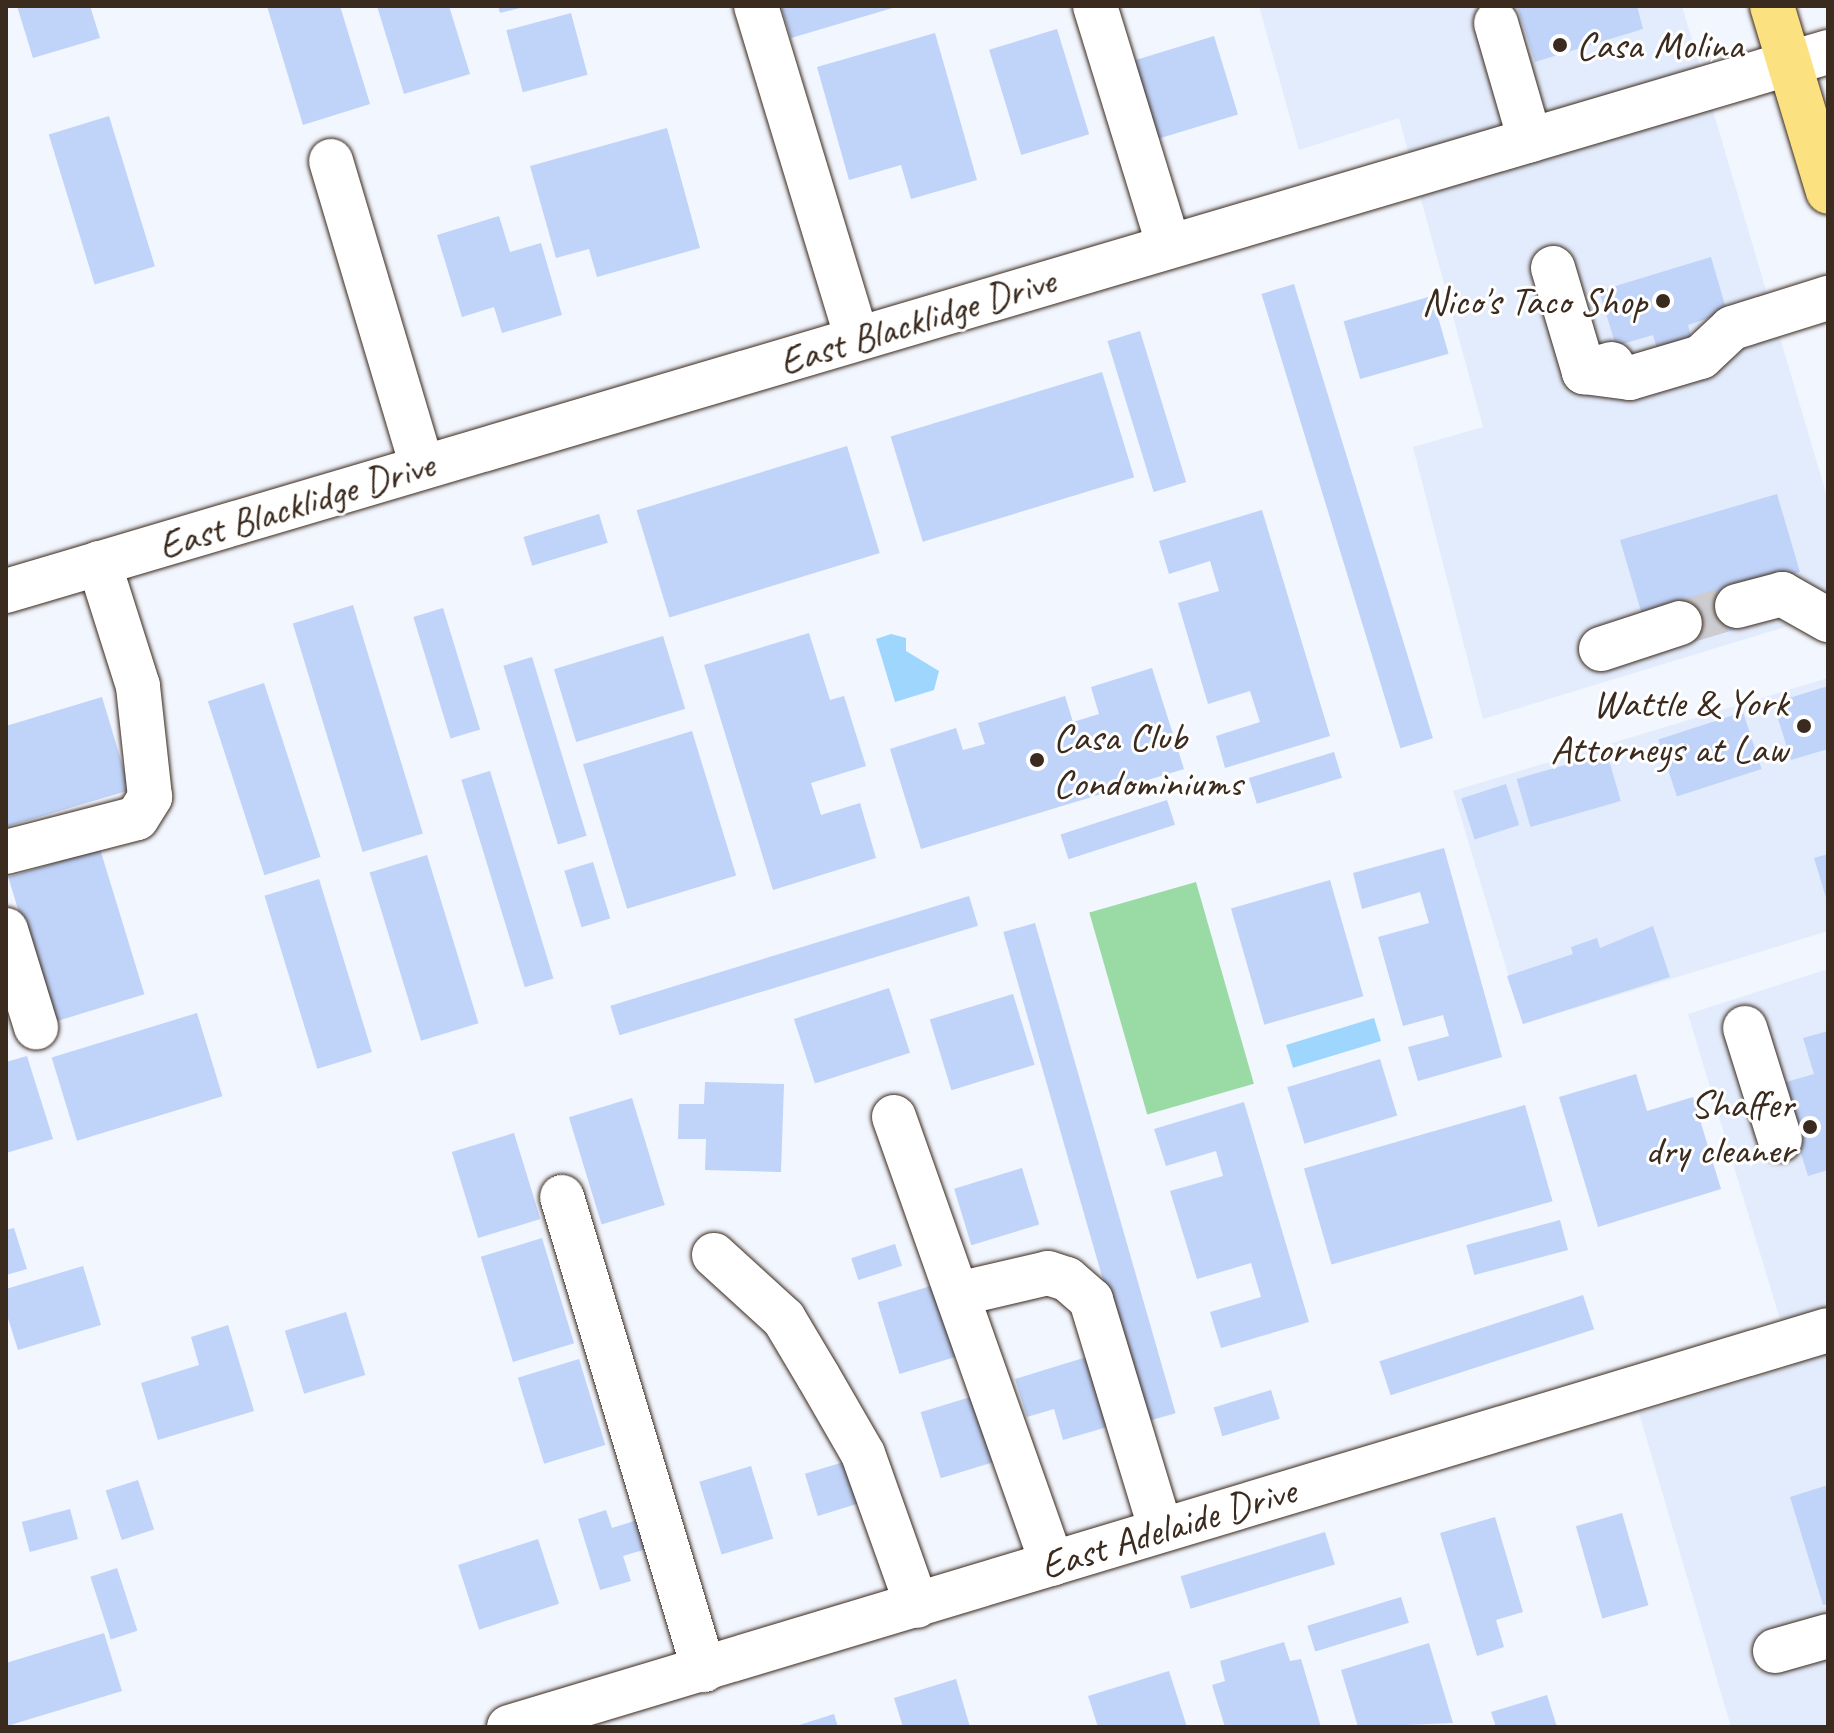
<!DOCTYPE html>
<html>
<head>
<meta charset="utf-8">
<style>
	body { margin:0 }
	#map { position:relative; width:1834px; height:1733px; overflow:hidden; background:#f2f6fe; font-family:Caveat,sans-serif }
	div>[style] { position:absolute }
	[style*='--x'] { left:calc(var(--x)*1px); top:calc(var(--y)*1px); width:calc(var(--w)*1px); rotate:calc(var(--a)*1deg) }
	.built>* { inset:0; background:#e3ecfc }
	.green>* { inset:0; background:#9adba5; transform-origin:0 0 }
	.water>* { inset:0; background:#9ed6fe; transform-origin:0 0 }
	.building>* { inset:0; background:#c0d3f8; transform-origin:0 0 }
	.minor-tunnel>* { height:44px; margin-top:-22px; transform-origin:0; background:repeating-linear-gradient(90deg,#cdcdd1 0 44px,transparent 0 66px) }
	.roads { filter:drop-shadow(0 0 2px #3b2a1e) drop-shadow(0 0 2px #3b2a1e) }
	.minor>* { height:44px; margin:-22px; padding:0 22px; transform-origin:22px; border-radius:22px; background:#fff }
	.major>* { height:44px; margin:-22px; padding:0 22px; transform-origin:22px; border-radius:22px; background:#fbe180 }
	.dots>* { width:22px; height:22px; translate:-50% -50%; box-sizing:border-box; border:4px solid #fff; border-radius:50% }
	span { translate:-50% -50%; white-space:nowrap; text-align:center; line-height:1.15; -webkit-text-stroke:6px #fff; paint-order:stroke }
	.poi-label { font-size:40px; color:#3b2a1e }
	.left { translate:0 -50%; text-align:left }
	.right { translate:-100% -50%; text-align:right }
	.street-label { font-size:40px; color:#3b2a1e }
	.frame { position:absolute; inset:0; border:8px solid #3b2a1e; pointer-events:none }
</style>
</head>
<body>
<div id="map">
	<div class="built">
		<div style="clip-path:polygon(1259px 6px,1682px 6px,1828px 500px,1828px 614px,1483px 719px,1413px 447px,1483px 427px,1399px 118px,1299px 150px)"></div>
		<div style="clip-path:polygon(1828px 678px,1828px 931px,1523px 1024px,1453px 791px)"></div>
		<div style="clip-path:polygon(1828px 969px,1828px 1727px,1731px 1727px,1639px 1413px,1794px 1366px,1688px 1014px)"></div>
	</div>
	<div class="green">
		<div style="left:1196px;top:882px;width:210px;height:111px;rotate:74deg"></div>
	</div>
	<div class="water">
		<div style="clip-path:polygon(891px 634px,906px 638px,906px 651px,939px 671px,934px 690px,895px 702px,876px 639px)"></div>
		<div style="left:1374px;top:1018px;width:24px;height:92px;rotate:73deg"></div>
	</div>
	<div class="building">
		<div style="clip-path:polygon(17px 6px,90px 6px,100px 38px,33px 58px)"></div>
		<div style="clip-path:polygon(267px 6px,340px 6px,370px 104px,303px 125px)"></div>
		<div style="clip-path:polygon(377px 6px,449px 6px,470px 74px,404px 94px)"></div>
		<div style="clip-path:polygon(498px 6px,523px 6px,524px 7px,500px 13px)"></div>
		<div style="clip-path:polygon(781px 6px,896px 6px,896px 7px,791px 38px)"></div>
		<div style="clip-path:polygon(1517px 6px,1637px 6px,1643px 29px,1535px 62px)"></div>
		<div style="left:571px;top:13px;width:64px;height:67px;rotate:75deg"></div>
		<div style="left:1057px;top:29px;width:110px;height:71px;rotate:73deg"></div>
		<div style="clip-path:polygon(935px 33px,977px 180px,911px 199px,901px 165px,849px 180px,817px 67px)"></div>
		<div style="left:1214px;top:36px;width:82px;height:92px;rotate:73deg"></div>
		<div style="left:109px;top:116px;width:157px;height:63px;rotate:73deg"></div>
		<div style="clip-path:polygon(667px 128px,700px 248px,597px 277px,589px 249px,556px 258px,530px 166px)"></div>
		<div style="clip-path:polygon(499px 216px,510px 252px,541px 243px,562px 315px,502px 333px,494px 307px,462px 317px,437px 235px)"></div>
		<div style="clip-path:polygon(1711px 257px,1727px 312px,1688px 325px,1695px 352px,1661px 362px,1653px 335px,1616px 346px,1599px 291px)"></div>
		<div style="left:1294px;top:284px;width:475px;height:34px;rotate:73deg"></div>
		<div style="left:1432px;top:296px;width:60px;height:92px;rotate:74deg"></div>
		<div style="left:1140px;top:331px;width:158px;height:34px;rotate:73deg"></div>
		<div style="left:1102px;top:372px;width:110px;height:221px;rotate:73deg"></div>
		<div style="left:847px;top:446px;width:112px;height:220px;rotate:73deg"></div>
		<div style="clip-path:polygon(1777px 494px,1800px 572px,1732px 591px,1743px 627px,1687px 644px,1643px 618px,1620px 540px)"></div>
		<div style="clip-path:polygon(1262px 510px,1330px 736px,1225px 768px,1216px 736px,1260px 722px,1250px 691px,1208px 704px,1178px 603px,1219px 591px,1210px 561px,1169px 574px,1159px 541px)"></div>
		<div style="left:599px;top:514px;width:30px;height:79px;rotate:73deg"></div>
		<div style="left:353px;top:605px;width:239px;height:63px;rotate:73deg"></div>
		<div style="left:443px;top:608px;width:127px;height:31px;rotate:73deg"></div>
		<div style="clip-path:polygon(809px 633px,830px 700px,844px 696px,866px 766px,811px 783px,821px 815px,860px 803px,876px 858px,773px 890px,704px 665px)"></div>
		<div style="left:663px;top:636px;width:76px;height:114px;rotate:73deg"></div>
		<div style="left:532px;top:657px;width:187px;height:30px;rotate:73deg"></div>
		<div style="clip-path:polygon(1152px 668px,1184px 769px,921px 849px,890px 749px,956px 728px,963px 750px,985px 744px,978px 723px,1065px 696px,1073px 722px,1099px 714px,1091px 687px)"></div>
		<div style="left:264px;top:683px;width:183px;height:59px;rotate:72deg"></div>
		<div style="clip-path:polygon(1828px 686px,1828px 749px,1791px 760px,1773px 703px)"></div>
		<div style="clip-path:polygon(102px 697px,130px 790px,6px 827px,6px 726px)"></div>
		<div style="left:1743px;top:712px;width:60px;height:89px;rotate:72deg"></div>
		<div style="left:692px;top:731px;width:151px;height:114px;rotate:73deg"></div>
		<div style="left:1334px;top:752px;width:27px;height:89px;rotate:73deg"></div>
		<div style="left:1607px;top:753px;width:50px;height:94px;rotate:74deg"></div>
		<div style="left:490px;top:771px;width:217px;height:30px;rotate:73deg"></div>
		<div style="left:1506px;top:784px;width:43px;height:47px;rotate:72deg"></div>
		<div style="left:1167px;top:800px;width:26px;height:112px;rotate:72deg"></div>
		<div style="clip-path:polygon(1444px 848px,1502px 1057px,1418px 1081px,1408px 1047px,1449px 1036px,1443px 1015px,1403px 1026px,1378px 937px,1429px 923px,1420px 892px,1362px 909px,1353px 873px)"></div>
		<div style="left:100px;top:849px;width:152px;height:96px;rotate:73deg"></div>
		<div style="clip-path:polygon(1828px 854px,1828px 901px,1827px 901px,1814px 858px)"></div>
		<div style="left:427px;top:855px;width:176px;height:60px;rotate:73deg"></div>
		<div style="left:593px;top:862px;width:59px;height:30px;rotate:73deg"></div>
		<div style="left:319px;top:879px;width:181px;height:57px;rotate:73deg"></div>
		<div style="left:1330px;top:880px;width:121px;height:103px;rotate:74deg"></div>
		<div style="left:969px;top:896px;width:31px;height:375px;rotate:73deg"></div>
		<div style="left:1035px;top:923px;width:510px;height:33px;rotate:74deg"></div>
		<div style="clip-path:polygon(1653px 926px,1670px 977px,1523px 1024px,1507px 976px,1573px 954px,1571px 947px,1597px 938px,1600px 948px)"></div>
		<div style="left:889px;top:988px;width:68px;height:100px;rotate:72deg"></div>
		<div style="left:1013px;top:994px;width:74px;height:87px;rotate:73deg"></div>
		<div style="left:197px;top:1013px;width:87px;height:152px;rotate:73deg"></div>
		<div style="clip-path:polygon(1828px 1031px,1828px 1170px,1808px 1176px,1779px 1084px,1814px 1074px,1803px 1038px)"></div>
		<div style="clip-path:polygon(27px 1056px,53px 1139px,6px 1153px,6px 1062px)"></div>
		<div style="left:1380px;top:1059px;width:59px;height:97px;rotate:73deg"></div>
		<div style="clip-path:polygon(1636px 1074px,1647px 1111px,1693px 1097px,1721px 1189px,1598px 1227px,1559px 1097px)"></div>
		<div style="clip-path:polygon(705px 1082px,784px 1084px,781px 1172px,705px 1170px,706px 1139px,678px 1139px,679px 1104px,704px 1104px)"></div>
		<div style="left:632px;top:1098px;width:112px;height:66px;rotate:73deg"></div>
		<div style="clip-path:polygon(1244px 1102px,1309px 1322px,1221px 1348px,1210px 1312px,1261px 1297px,1251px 1263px,1197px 1279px,1170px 1191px,1223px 1176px,1216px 1151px,1166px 1166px,1154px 1129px)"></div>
		<div style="left:1525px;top:1105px;width:100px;height:230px;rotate:74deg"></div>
		<div style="left:514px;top:1133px;width:90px;height:65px;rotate:73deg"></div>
		<div style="left:1022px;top:1168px;width:59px;height:71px;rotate:73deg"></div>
		<div style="left:1560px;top:1220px;width:31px;height:97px;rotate:75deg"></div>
		<div style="clip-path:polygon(14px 1228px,27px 1269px,6px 1275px,6px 1230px)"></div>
		<div style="left:542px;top:1238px;width:110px;height:64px;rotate:73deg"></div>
		<div style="left:895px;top:1244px;width:23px;height:46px;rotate:72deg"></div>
		<div style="clip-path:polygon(83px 1266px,101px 1325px,18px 1350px,6px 1312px,6px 1289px)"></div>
		<div style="left:934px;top:1285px;width:75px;height:59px;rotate:73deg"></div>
		<div style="left:1583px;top:1295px;width:36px;height:214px;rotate:72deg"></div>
		<div style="left:346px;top:1312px;width:66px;height:64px;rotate:73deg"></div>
		<div style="clip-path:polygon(228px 1325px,254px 1411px,158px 1440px,141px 1383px,199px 1365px,191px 1337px)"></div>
		<div style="clip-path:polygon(1093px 1355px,1114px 1425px,1063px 1440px,1054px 1409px,1027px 1417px,1015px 1379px)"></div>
		<div style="left:579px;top:1359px;width:90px;height:64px;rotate:73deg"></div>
		<div style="left:1271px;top:1390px;width:30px;height:60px;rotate:73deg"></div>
		<div style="left:977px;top:1395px;width:69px;height:59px;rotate:73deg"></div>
		<div style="left:847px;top:1461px;width:44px;height:44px;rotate:73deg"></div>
		<div style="left:751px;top:1466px;width:76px;height:54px;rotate:73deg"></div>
		<div style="left:138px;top:1480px;width:52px;height:34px;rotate:72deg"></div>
		<div style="clip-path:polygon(1828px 1485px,1828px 1604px,1823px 1605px,1790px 1497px)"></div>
		<div style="left:70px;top:1509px;width:31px;height:50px;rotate:75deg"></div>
		<div style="clip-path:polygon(606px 1510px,612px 1528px,644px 1518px,653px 1547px,623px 1556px,631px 1581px,600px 1590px,578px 1519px)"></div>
		<div style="left:1622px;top:1513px;width:96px;height:48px;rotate:74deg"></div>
		<div style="clip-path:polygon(1495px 1517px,1523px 1612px,1496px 1620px,1504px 1647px,1477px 1656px,1440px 1533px)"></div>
		<div style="left:1325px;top:1532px;width:34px;height:151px;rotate:73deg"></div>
		<div style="left:538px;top:1539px;width:68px;height:84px;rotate:72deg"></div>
		<div style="left:117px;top:1568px;width:66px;height:28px;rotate:72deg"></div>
		<div style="left:1401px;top:1597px;width:27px;height:98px;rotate:73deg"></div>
		<div style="clip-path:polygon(104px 1633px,122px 1691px,7px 1726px,6px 1663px)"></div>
		<div style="clip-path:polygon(1284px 1642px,1290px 1661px,1301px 1659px,1321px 1727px,1225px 1727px,1212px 1685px,1225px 1681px,1220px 1661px)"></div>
		<div style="clip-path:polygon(1429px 1643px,1453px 1723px,1358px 1727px,1341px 1670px)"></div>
		<div style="clip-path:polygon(1169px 1671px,1187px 1727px,1098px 1727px,1088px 1696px)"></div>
		<div style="clip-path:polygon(956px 1679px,970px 1727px,903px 1727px,894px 1698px)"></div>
		<div style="clip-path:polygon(1547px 1695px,1557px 1727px,1496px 1727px,1491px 1712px)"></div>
		<div style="clip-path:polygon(834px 1714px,838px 1727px,796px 1727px,796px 1726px)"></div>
	</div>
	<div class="minor-tunnel">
		<div style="--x:1680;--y:623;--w:59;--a:-16.6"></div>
	</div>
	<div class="roads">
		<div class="minor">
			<div style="--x:756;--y:6;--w:347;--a:73.1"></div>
			<div style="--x:1095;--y:6;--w:251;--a:72.9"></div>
			<div style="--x:1496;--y:23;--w:122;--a:73.8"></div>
			<div style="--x:331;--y:161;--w:319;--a:73.4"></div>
			<div style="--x:1553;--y:268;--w:109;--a:73.4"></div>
			<div style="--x:1584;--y:372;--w:29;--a:-16"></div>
			<div style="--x:1584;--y:372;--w:46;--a:7.4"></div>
			<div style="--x:1630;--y:378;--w:74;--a:-16.5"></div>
			<div style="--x:1701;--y:357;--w:42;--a:-43.1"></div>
			<div style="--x:1732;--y:328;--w:101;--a:-17.4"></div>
			<div style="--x:6;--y:591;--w:1900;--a:-16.48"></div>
			<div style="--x:1737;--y:606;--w:47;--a:-14.9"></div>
			<div style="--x:1782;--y:594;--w:53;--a:29.5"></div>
			<div style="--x:1601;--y:649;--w:83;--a:-18.2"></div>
			<div style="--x:6;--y:852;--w:135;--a:-14.5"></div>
			<div style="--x:137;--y:818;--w:25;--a:-58"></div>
			<div style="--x:150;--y:797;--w:112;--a:-96.2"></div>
			<div style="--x:138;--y:686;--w:129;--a:-107.6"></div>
			<div style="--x:6;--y:930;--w:102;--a:72.8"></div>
			<div style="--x:1745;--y:1028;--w:117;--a:72.6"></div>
			<div style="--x:894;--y:1117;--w:474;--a:70.5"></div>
			<div style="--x:562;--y:1197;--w:494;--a:73.3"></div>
			<div style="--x:714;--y:1255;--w:95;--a:42.4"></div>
			<div style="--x:784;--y:1319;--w:66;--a:59.2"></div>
			<div style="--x:818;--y:1376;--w:90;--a:60"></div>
			<div style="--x:863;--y:1454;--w:161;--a:70.4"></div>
			<div style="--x:958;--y:1294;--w:92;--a:-13.1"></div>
			<div style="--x:1048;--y:1273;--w:20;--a:18"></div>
			<div style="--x:1067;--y:1279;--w:32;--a:41"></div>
			<div style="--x:1091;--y:1300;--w:240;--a:73.1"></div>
			<div style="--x:1775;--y:1651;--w:55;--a:-15.8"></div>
			<div style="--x:509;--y:1727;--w:1377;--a:-16.75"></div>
		</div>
		<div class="major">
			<div style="--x:1772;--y:6;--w:194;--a:73.2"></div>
		</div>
	</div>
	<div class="dots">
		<div style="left:1560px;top:45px;background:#3b2a1e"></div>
		<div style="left:1663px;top:301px;background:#3b2a1e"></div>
		<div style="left:1804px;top:726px;background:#3b2a1e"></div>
		<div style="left:1037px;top:760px;background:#3b2a1e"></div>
		<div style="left:1810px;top:1127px;background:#3b2a1e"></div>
	</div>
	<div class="poi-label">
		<span class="left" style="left:1576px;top:45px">Casa Molina</span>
		<span class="right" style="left:1647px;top:301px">Nico's Taco Shop</span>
		<span class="right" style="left:1788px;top:726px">Wattle &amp; York<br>Attorneys at Law</span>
		<span class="left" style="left:1053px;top:760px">Casa Club<br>Condominiums</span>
		<span class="right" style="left:1794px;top:1127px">Shaffer<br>dry cleaner</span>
	</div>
	<div class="street-label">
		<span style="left:917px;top:321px;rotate:-17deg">East Blacklidge Drive</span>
		<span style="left:296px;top:505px;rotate:-17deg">East Blacklidge Drive</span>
		<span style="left:1168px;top:1528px;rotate:-17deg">East Adelaide Drive</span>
	</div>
	<div class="frame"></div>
</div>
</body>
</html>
